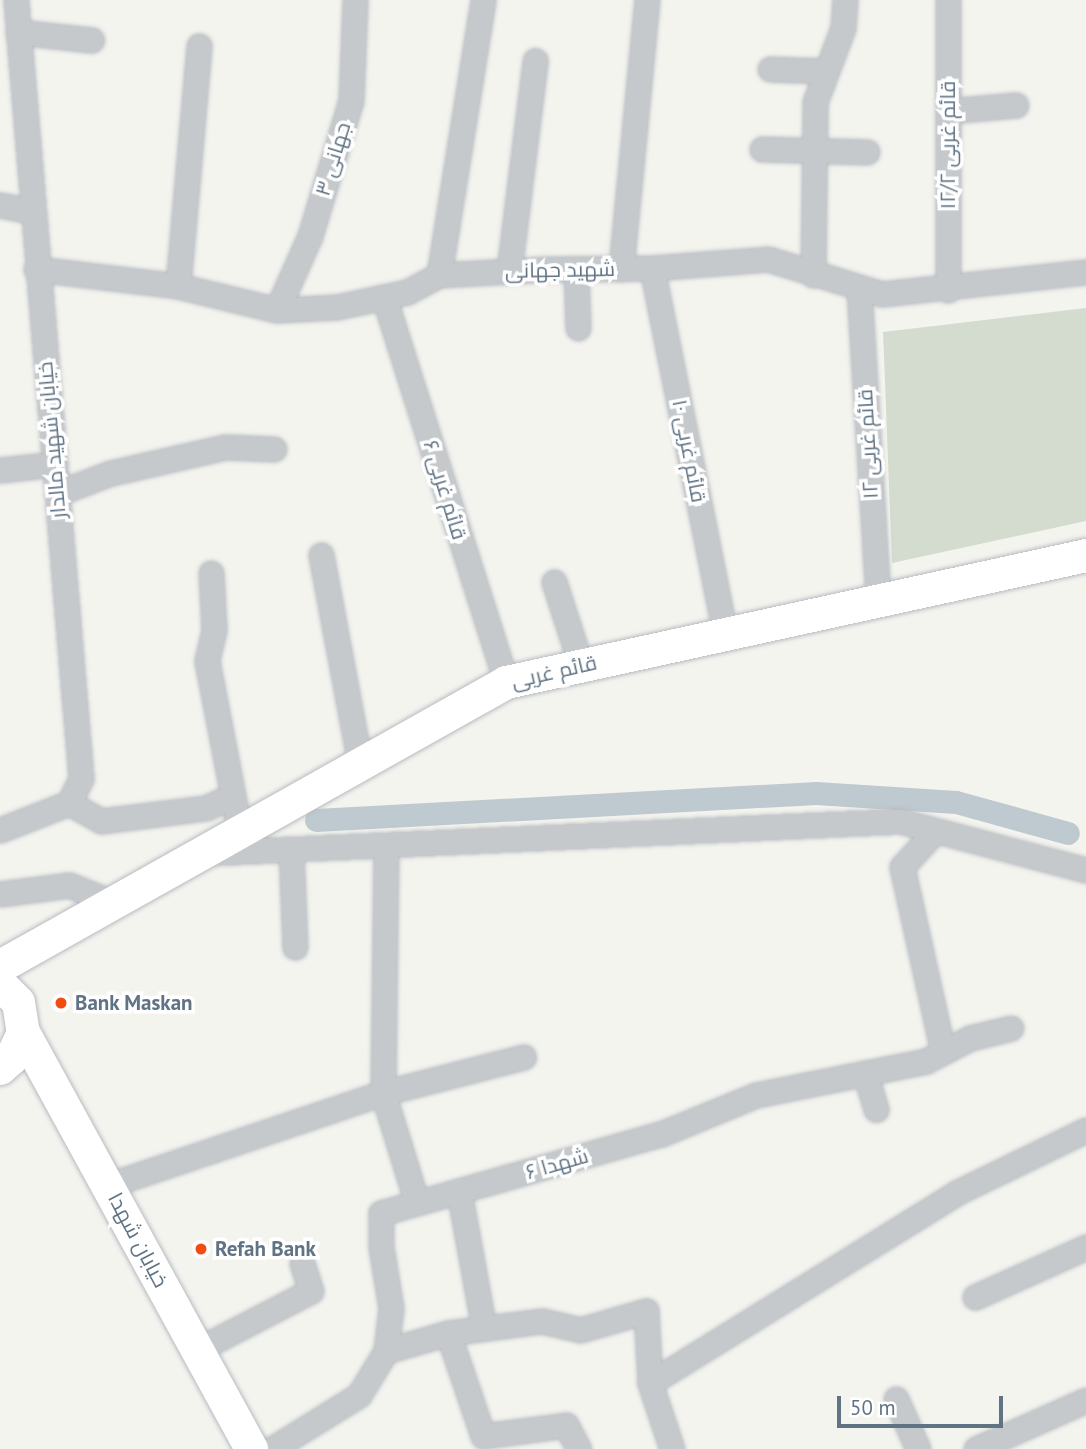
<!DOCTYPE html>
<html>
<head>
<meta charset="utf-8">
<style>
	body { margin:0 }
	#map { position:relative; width:1086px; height:1449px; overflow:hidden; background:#f4f4ef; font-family:"PT Sans",Cairo,sans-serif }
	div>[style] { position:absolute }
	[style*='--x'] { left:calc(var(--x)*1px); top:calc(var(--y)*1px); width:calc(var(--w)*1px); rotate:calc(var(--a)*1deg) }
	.green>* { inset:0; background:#d4dcd0 }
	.canal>* { height:23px; margin:-11.5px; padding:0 11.5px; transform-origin:11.5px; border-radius:11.5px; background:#becacf }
	.roads { filter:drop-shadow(0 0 2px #b7bcc1) drop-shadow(0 0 2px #b7bcc1) }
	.minor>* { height:23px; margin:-11.5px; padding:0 11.5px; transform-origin:11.5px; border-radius:11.5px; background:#c6c9cc }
	.secondary>* { height:33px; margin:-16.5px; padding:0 16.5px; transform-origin:16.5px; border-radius:16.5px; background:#fff }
	.dots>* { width:19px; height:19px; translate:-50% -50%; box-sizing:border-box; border:4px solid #fff; border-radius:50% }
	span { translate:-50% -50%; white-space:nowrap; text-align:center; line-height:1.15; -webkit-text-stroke:7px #fff; paint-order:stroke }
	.street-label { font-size:21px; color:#607384 }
	.poi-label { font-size:21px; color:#607384; font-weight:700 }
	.left { translate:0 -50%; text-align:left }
	.scale { position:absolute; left:837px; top:1396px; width:166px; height:32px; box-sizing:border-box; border:4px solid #607384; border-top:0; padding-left:9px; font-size:21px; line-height:24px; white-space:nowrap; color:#607384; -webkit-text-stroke:5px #fff; paint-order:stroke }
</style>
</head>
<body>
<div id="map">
	<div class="green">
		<div style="clip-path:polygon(1086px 308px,1086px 521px,892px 563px,883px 332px)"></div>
	</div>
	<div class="canal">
		<div style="--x:316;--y:820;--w:501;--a:-3.09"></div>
		<div style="--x:816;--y:793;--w:140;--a:3.7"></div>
		<div style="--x:956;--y:802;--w:116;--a:15.5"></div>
	</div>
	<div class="roads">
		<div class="minor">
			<div style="--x:948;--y:0;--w:290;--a:90"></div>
			<div style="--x:18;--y:32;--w:74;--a:6.2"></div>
			<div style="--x:770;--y:69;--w:56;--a:2"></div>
			<div style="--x:948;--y:111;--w:68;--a:-5"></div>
			<div style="--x:762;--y:149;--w:105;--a:1.6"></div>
			<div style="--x:0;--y:205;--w:31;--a:11"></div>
			<div style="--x:652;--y:268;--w:373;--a:78.7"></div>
			<div style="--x:36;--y:269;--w:143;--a:6.8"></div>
			<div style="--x:178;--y:286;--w:102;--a:13.6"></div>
			<div style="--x:277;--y:310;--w:60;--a:-2.9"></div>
			<div style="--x:337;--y:307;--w:72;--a:-12.1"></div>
			<div style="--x:407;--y:292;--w:36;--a:-28"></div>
			<div style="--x:439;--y:275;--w:109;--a:-3.2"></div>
			<div style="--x:548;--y:269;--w:104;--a:-0.6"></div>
			<div style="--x:652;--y:268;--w:116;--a:-4.4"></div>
			<div style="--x:768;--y:259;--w:119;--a:17.1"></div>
			<div style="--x:882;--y:294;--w:205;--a:-6.2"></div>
			<div style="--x:576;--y:269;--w:59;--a:88.1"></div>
			<div style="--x:621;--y:269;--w:270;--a:-84.5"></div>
			<div style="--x:509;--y:271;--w:212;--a:-82.9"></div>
			<div style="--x:439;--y:275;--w:278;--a:-80.9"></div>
			<div style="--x:813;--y:275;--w:173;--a:-89.3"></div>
			<div style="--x:815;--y:102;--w:79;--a:-69.3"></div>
			<div style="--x:843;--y:28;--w:28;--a:-86"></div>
			<div style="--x:178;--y:286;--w:241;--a:-85"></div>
			<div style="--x:859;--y:288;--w:314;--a:86.5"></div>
			<div style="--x:384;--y:297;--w:404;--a:72.4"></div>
			<div style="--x:277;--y:310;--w:81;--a:-66"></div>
			<div style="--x:310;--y:236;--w:142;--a:-73.2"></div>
			<div style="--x:351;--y:100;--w:100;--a:-87.7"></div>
			<div style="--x:0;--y:470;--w:55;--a:-6.2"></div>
			<div style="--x:58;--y:493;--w:57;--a:-20.7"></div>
			<div style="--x:111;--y:473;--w:117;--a:-12.8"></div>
			<div style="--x:225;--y:447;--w:49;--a:2.3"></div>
			<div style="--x:321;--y:555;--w:213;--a:79.4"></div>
			<div style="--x:211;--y:573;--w:57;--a:87"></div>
			<div style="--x:214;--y:630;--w:32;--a:103"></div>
			<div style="--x:207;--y:661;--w:174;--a:79.1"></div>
			<div style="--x:554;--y:582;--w:87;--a:72"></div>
			<div style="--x:69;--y:803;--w:37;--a:29"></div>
			<div style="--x:101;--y:821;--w:106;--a:-7.1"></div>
			<div style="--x:206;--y:808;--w:29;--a:-25"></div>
			<div style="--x:0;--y:830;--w:74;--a:-21.4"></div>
			<div style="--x:69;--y:803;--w:28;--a:-64"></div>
			<div style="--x:81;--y:778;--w:781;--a:-94.78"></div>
			<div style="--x:935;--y:831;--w:49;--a:132.5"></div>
			<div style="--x:902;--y:867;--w:189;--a:77.5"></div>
			<div style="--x:386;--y:845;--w:248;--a:90.7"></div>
			<div style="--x:383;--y:1093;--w:115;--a:72.8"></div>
			<div style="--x:291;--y:849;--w:98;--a:87.7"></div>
			<div style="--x:207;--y:853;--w:694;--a:-2.64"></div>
			<div style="--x:900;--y:821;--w:192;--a:14.8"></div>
			<div style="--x:0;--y:894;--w:70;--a:-7.4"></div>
			<div style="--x:69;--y:885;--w:48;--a:21.8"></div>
			<div style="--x:865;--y:1073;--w:38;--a:73"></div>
			<div style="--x:109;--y:1185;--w:289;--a:-18.6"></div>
			<div style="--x:383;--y:1093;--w:145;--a:-14.4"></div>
			<div style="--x:459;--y:1191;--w:139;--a:79.7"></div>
			<div style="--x:975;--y:1297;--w:122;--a:-24.2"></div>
			<div style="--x:448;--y:1333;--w:109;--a:71.2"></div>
			<div style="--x:483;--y:1436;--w:84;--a:-7.5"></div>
			<div style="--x:566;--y:1425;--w:27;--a:62"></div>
			<div style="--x:197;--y:1350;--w:128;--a:-27.4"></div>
			<div style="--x:311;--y:1291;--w:29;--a:-108"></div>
			<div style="--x:386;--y:1351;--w:65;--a:-16.2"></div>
			<div style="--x:448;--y:1333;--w:95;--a:-7.3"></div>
			<div style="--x:542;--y:1321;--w:39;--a:13"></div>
			<div style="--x:580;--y:1330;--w:69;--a:-16.1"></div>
			<div style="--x:646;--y:1311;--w:72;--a:86.8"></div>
			<div style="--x:650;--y:1383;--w:70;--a:71.6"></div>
			<div style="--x:650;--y:1383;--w:360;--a:-31.8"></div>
			<div style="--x:956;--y:1193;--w:144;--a:-25.9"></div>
			<div style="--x:896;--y:1399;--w:55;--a:66.3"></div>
			<div style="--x:272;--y:1449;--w:102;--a:-31.8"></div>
			<div style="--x:359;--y:1395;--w:52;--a:-58.5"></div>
			<div style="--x:386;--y:1351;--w:43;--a:-83.4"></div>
			<div style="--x:391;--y:1308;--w:62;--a:-99.3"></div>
			<div style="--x:381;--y:1247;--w:34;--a:-90"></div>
			<div style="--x:381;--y:1213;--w:291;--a:-15.8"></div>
			<div style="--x:661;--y:1134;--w:103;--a:-22.3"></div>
			<div style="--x:756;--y:1095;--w:173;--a:-11.3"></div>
			<div style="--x:926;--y:1061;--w:50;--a:-27.6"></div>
			<div style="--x:970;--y:1038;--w:42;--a:-13.7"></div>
			<div style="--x:976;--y:1449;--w:120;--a:-24"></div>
		</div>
		<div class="secondary">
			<div style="--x:0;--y:966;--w:580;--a:-29.3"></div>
			<div style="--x:506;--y:682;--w:594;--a:-12.35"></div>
			<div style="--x:0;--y:984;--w:25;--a:45"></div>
			<div style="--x:18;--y:1002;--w:30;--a:81"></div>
			<div style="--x:23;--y:1032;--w:29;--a:115"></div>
			<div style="--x:11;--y:1058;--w:15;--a:138"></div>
			<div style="--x:23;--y:1032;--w:475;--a:61.3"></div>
		</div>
	</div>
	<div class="dots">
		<div style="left:61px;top:1003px;background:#f34c10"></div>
		<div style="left:201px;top:1249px;background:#f34c10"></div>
	</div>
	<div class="street-label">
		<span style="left:948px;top:145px;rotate:-90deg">قائم غربی ۱۲/۲</span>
		<span style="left:333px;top:159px;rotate:-73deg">جهانی ۳</span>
		<span style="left:560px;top:270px;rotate:-1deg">شهید جهانی</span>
		<span style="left:52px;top:440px;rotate:-95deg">خیابان شهید مالدار</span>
		<span style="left:868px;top:444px;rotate:-93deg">قائم غربی ۱۲</span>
		<span style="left:689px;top:451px;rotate:79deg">قائم غربی ۱۰</span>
		<span style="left:445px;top:490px;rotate:73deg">قائم غربی ۶</span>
		<span style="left:554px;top:672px;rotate:-13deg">قائم غربی</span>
		<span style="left:557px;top:1164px;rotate:-16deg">شهدا ۶</span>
		<span style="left:138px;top:1240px;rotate:62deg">خیابان شهدا</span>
	</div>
	<div class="poi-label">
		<span class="left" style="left:75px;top:1003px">Bank Maskan</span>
		<span class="left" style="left:215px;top:1249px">Refah Bank</span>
	</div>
	<div class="scale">50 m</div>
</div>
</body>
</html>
